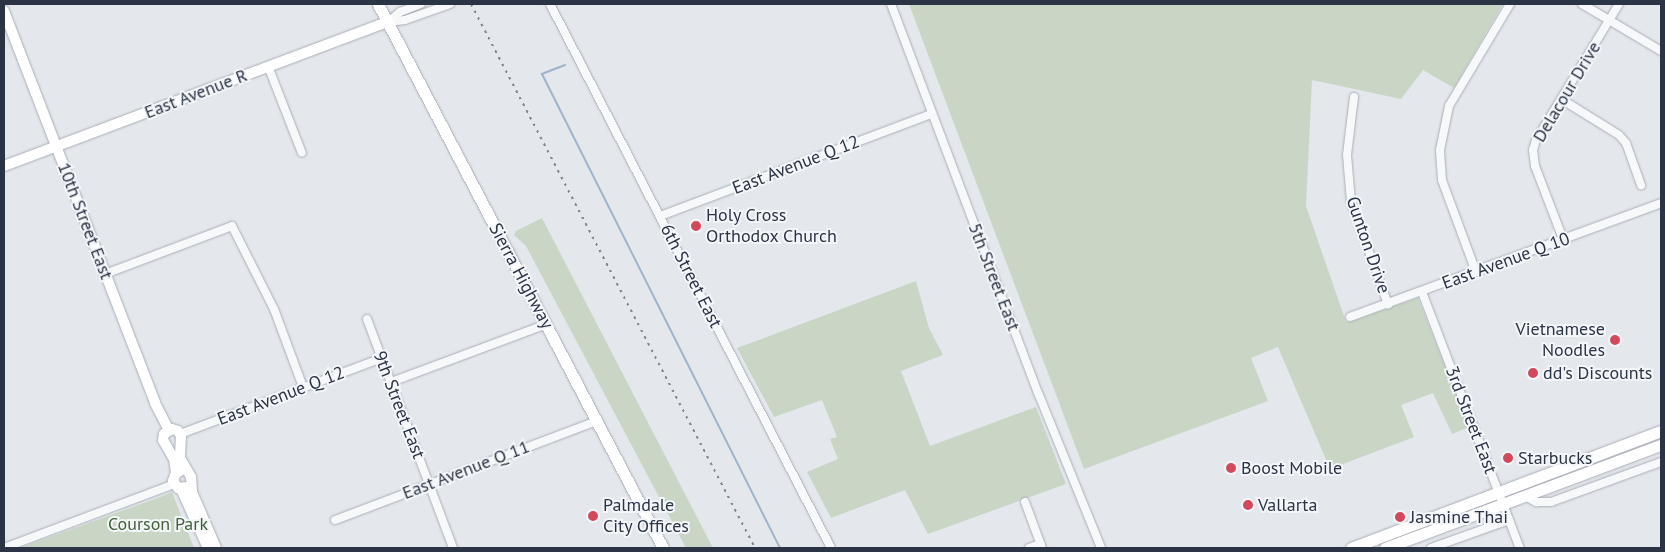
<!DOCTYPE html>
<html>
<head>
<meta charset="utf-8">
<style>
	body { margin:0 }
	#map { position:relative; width:1665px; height:552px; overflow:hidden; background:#e4e7ec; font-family:"PT Sans",sans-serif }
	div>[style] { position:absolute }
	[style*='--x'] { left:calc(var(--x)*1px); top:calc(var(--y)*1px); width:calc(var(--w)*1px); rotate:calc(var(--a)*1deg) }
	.green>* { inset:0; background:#c9d6c5 }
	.stream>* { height:2px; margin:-1px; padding:0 1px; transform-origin:1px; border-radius:1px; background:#9fb4cc }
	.roads { filter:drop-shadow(0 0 1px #a9aeb7) drop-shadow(0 0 1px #a9aeb7) }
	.minor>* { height:8px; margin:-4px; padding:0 4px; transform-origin:4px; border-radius:4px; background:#f7f8fa }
	.major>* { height:10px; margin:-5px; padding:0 5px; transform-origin:5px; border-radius:5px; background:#fff }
	.highway>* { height:11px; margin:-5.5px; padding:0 5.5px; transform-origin:5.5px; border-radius:5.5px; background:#fff }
	.rail>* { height:2px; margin-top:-1px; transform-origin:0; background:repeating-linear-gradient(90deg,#7d8696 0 2.5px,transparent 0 7.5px) }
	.dots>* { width:14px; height:14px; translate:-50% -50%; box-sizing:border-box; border:2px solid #f4f6f9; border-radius:50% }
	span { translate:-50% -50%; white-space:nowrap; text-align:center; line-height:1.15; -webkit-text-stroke:4px #f4f6f9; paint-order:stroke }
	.street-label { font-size:18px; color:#2b3445 }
	.poi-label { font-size:18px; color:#2b3445 }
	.left { translate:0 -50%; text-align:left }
	.right { translate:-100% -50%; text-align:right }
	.park-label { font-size:18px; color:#3f6138 }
	.frame { position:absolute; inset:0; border:5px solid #2b3445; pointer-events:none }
</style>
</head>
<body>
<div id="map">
	<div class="green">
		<div style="clip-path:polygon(909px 4px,1503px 4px,1454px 88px,1423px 70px,1401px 99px,1312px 80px,1306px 206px,1346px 322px,1418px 298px,1469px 427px,1452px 434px,1433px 393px,1401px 405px,1414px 437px,1330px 469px,1278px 347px,1251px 358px,1268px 401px,1084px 469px)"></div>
		<div style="clip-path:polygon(542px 218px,713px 548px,686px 548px,526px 246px,514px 235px,516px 231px)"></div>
		<div style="clip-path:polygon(916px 281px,929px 328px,943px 355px,901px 371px,930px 446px,1036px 407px,1066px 484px,928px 534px,905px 490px,831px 518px,807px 472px,838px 459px,830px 439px,837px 437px,822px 400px,774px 417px,737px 348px)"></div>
		<div style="clip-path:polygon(172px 492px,194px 548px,20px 548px,163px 496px)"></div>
	</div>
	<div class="stream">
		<div style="--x:565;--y:65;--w:25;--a:159"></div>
		<div style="--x:542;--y:74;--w:530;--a:63.34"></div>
	</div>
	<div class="roads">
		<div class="minor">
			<div style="--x:550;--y:4;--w:612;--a:62.68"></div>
			<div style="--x:891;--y:4;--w:418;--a:69.3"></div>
			<div style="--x:1039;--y:395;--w:165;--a:67.9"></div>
			<div style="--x:1582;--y:4;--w:92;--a:30.7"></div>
			<div style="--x:388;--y:22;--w:17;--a:-7"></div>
			<div style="--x:405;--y:20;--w:48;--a:-19.6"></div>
			<div style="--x:388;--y:22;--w:16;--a:-40"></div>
			<div style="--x:400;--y:12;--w:22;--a:-21"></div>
			<div style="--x:268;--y:66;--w:93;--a:68.7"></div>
			<div style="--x:1354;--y:97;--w:58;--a:96.9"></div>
			<div style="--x:1347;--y:155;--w:47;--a:85.1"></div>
			<div style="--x:1351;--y:202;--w:109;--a:70.1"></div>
			<div style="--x:1561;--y:99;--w:68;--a:31.8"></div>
			<div style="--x:1619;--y:135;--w:11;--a:49"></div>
			<div style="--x:1626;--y:143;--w:45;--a:70.3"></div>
			<div style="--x:660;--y:216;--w:290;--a:-20.6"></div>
			<div style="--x:1563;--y:239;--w:78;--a:-111"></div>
			<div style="--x:1535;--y:166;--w:16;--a:-97"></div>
			<div style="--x:1533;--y:150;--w:10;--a:-73"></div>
			<div style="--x:1536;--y:140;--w:159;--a:-58.6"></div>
			<div style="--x:1476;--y:272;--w:98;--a:-110.3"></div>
			<div style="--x:1442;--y:180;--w:30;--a:-94"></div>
			<div style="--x:1440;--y:150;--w:45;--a:-78.4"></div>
			<div style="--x:1449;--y:106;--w:119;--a:-59.1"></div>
			<div style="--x:105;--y:274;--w:136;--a:-20.7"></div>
			<div style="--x:232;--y:226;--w:93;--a:63.2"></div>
			<div style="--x:274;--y:309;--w:83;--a:69.6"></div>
			<div style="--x:1422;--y:292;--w:274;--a:69.1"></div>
			<div style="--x:1350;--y:317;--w:331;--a:-20.1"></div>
			<div style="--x:367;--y:319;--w:245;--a:69.4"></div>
			<div style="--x:391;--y:382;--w:166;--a:-20.4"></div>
			<div style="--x:180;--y:434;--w:216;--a:-20.6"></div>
			<div style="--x:1525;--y:496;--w:13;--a:29"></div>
			<div style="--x:1536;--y:502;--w:15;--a:0"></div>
			<div style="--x:1551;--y:502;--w:117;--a:-20"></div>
			<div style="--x:1025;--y:502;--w:49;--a:69.7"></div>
			<div style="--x:335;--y:520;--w:280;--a:-20.7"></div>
			<div style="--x:4;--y:548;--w:182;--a:-20.6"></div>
			<div style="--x:1029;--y:548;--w:12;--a:-20"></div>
			<div style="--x:1431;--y:548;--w:83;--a:-19.7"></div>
		</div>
		<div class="major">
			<div style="--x:4;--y:11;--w:420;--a:68.9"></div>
			<div style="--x:155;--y:403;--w:30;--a:63"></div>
			<div style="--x:4;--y:166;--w:410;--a:-20.6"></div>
			<div style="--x:182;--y:470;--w:7;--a:153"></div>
			<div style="--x:176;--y:473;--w:9;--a:111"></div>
			<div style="--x:173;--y:481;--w:9;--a:54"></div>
			<div style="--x:178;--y:488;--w:9;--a:-6"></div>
			<div style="--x:176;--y:473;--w:14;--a:-98"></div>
			<div style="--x:174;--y:459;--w:22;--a:-120"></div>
			<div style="--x:163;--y:440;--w:6;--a:-81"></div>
			<div style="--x:164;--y:434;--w:9;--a:-32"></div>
			<div style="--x:172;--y:429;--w:6;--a:18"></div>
			<div style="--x:178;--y:431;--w:6;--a:59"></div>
			<div style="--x:181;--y:436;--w:22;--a:93"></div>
			<div style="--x:180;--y:458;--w:22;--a:60"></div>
			<div style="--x:191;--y:477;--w:15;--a:86"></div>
			<div style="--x:192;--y:492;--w:61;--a:66.8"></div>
			<div style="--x:181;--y:489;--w:65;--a:65.4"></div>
		</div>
		<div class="highway">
			<div style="--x:378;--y:4;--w:614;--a:62.35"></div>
			<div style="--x:1351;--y:548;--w:331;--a:-20.7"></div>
			<div style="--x:1385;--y:548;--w:295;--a:-20.5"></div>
		</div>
	</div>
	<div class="rail">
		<div style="--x:471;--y:4;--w:614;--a:62.43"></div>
	</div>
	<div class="dots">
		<div style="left:696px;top:226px;background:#d1495b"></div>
		<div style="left:1615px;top:340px;background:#d1495b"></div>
		<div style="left:1533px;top:373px;background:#d1495b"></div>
		<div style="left:1508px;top:458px;background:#d1495b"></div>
		<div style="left:1231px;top:468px;background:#d1495b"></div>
		<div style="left:1248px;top:505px;background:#d1495b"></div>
		<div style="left:593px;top:516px;background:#d1495b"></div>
		<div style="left:1400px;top:517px;background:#d1495b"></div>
	</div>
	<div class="street-label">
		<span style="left:1567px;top:92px;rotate:-59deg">Delacour Drive</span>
		<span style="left:196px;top:94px;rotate:-21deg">East Avenue R</span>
		<span style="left:796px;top:165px;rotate:-21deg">East Avenue Q 12</span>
		<span style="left:85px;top:221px;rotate:69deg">10th Street East</span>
		<span style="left:1368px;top:245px;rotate:71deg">Gunton Drive</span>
		<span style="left:1506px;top:261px;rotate:-20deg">East Avenue Q 10</span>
		<span style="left:521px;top:276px;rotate:62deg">Sierra Highway</span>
		<span style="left:691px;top:276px;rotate:63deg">6th Street East</span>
		<span style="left:994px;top:277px;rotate:69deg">5th Street East</span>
		<span style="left:281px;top:396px;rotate:-21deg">East Avenue Q 12</span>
		<span style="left:399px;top:405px;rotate:69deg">9th Street East</span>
		<span style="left:1471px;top:420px;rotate:69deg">3rd Street East</span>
		<span style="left:466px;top:470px;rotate:-21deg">East Avenue Q 11</span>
	</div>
	<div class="poi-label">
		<span class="left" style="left:706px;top:226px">Holy Cross<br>Orthodox Church</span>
		<span class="right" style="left:1605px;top:340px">Vietnamese<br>Noodles</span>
		<span class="left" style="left:1543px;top:373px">dd's Discounts</span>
		<span class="left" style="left:1518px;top:458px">Starbucks</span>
		<span class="left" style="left:1241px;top:468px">Boost Mobile</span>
		<span class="left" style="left:1258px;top:505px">Vallarta</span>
		<span class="left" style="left:603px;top:516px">Palmdale<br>City Offices</span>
		<span class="left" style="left:1410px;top:517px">Jasmine Thai</span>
	</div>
	<div class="park-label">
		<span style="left:158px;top:524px">Courson Park</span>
	</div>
	<div class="frame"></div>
</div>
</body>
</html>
